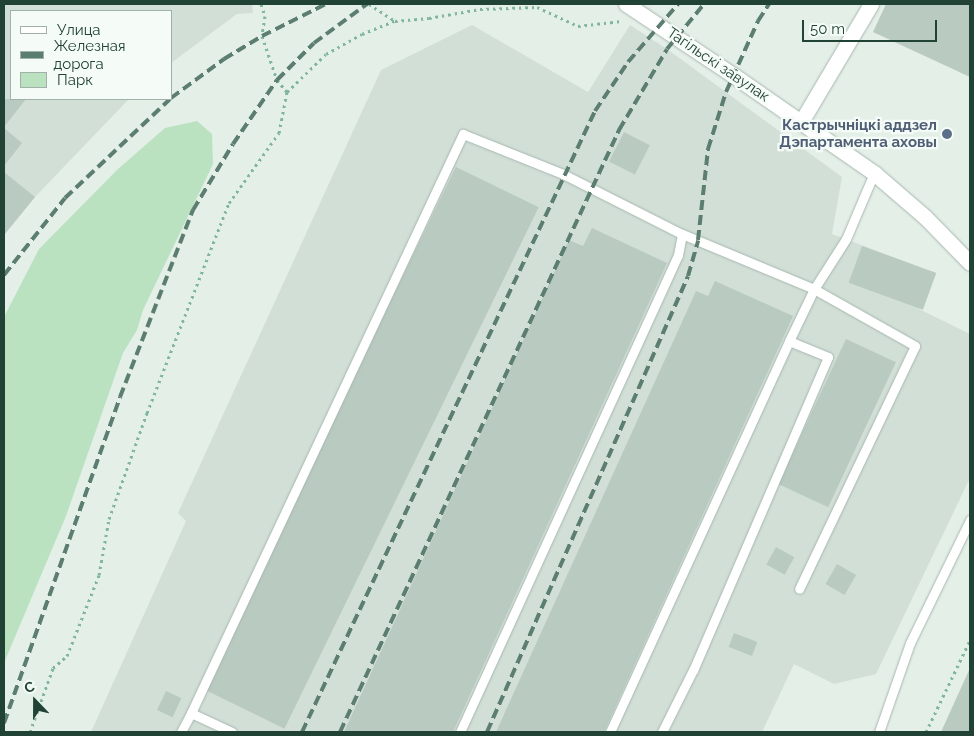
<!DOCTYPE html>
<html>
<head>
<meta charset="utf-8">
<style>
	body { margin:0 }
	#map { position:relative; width:974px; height:736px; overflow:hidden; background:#e4efe8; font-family:Raleway,sans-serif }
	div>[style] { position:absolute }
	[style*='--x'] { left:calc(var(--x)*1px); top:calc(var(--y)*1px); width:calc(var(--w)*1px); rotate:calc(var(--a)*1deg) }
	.built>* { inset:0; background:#d2dfd7 }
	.green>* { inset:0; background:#bbe2c0 }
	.building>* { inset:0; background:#b9cac1; transform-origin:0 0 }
	.path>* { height:3px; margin-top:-1.5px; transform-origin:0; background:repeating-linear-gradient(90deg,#81b69e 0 2.5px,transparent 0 6.5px) }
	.roads { filter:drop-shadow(0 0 1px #a6b8af) drop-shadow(0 0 1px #a6b8af) }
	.lane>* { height:9px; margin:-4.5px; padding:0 4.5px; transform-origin:4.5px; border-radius:4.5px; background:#fff }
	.street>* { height:15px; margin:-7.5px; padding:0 7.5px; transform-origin:7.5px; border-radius:7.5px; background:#fff }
	.secondary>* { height:15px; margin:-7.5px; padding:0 7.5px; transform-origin:7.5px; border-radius:7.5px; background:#fff }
	.rail>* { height:4px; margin-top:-2px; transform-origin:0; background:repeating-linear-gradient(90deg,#5c7e70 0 10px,transparent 0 15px) }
	.dots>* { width:14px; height:14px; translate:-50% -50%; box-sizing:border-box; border:2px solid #f5fbf7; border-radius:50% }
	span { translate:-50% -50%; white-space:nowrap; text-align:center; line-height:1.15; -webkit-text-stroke:4.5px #f5fbf7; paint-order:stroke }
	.street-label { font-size:15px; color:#214335 }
	.service-label { font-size:15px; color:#4e5e75; font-weight:700 }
	.right { translate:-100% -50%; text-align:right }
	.frame { position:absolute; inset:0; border:5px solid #214335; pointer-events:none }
	.legend { position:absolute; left:10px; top:10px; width:162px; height:90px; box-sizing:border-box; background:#f5fbf7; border:1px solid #a0b1a9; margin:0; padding:6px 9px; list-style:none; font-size:15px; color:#214335 }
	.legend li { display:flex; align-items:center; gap:10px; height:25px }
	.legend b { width:25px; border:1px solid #a0b1a9 }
	.north { position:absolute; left:10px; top:676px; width:50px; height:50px; -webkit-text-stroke:4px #f5fbf7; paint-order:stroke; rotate:338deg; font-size:14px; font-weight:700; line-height:20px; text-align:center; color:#214335 }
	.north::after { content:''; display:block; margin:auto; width:18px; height:22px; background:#214335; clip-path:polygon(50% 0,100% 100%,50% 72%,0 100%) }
	.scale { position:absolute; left:802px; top:20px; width:135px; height:22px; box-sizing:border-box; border:2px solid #214335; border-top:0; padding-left:6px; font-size:15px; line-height:18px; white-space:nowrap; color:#214335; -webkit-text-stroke:4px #f5fbf7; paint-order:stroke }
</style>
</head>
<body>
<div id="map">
	<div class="built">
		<div style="clip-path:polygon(4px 4px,252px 4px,253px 13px,237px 14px,171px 63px,171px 11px,11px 11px,11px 99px,129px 99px,35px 197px,4px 235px)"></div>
		<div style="clip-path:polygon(472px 25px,588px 92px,630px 25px,667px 49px,842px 177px,832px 234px,936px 273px,919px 309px,970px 334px,970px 478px,876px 674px,834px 684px,794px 664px,762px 732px,91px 732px,186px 521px,178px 513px,381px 70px)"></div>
	</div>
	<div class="green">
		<div style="clip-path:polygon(197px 121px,212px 134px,213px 164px,143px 310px,137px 330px,123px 353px,66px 516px,4px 663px,4px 317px,39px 249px,118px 169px,165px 128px)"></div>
	</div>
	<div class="building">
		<div style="clip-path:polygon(886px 4px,970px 4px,970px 77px,873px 32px)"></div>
		<div style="clip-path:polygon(4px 99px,26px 99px,4px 127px)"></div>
		<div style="clip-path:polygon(4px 128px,22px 143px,4px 166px)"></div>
		<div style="left:624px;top:132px;width:29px;height:33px;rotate:27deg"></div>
		<div style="left:456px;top:167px;width:92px;height:580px;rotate:26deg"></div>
		<div style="clip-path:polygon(4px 172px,35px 197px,4px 235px)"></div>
		<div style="clip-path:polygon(592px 228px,667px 263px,453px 732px,344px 732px,569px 240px,583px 246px)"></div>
		<div style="left:862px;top:246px;width:79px;height:39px;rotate:20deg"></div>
		<div style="clip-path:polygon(715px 281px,793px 316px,604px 732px,496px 732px,696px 291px,708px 296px)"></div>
		<div style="left:846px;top:339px;width:55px;height:160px;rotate:25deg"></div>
		<div style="left:776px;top:547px;width:21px;height:20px;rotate:29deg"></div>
		<div style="left:837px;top:564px;width:22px;height:23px;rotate:30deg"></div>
		<div style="left:734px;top:633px;width:25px;height:15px;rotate:21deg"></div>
		<div style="clip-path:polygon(970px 668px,970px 732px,941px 732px)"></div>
		<div style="left:166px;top:691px;width:17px;height:21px;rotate:25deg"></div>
	</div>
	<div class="path">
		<div style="--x:261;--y:4;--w:13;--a:72"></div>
		<div style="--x:265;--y:16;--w:20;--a:99"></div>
		<div style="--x:262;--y:36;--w:46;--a:71.2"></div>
		<div style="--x:277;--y:80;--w:16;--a:50"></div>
		<div style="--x:369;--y:4;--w:31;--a:33"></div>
		<div style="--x:395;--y:21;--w:34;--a:-5"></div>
		<div style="--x:429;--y:18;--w:52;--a:-10"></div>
		<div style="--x:480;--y:9;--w:57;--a:-2"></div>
		<div style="--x:537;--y:7;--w:45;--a:24.9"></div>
		<div style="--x:578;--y:26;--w:44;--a:-6.5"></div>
		<div style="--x:30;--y:732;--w:68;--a:-70.2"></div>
		<div style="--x:53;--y:668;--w:18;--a:-41"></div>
		<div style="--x:67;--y:656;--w:87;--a:-68.4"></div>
		<div style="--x:99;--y:575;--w:57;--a:-79.9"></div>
		<div style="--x:109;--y:519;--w:113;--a:-70.3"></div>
		<div style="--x:147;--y:413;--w:225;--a:-68.7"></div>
		<div style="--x:229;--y:203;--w:86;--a:-54.5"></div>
		<div style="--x:279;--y:133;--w:42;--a:-79"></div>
		<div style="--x:287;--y:92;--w:54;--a:-44.3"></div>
		<div style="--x:326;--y:54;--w:41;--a:-29.1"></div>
		<div style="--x:362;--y:34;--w:35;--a:-22"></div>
		<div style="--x:926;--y:732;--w:102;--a:-64.4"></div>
	</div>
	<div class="roads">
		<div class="lane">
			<div style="--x:789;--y:341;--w:58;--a:-64.3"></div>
			<div style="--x:814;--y:289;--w:59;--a:-57.4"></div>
			<div style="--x:846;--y:239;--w:72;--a:-67"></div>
			<div style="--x:181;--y:732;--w:21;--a:-62"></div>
			<div style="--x:232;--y:732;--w:45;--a:-155.1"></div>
			<div style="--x:191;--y:713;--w:640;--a:-64.84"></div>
			<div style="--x:463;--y:134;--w:108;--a:21.8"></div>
			<div style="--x:563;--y:174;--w:133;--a:26.8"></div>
			<div style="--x:682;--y:234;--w:143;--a:22.6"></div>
			<div style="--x:814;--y:289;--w:116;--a:29.4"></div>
			<div style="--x:915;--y:346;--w:269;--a:115.5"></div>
			<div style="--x:460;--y:732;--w:524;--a:-65.44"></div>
			<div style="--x:678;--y:255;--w:21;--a:-79"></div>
			<div style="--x:610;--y:732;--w:430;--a:-65.4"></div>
			<div style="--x:789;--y:341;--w:42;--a:22.3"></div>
			<div style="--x:828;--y:357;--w:341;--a:113.3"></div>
			<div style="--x:693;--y:670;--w:69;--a:116.6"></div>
			<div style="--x:879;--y:732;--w:94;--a:-70.8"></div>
			<div style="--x:910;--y:643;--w:137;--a:-64"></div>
		</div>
		<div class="street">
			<div style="--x:801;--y:122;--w:137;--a:-59.3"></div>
		</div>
		<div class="secondary">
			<div style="--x:626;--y:4;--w:128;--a:33.6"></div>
			<div style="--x:733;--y:75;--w:172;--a:34.8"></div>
			<div style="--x:874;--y:173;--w:67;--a:40.8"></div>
			<div style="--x:925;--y:217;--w:64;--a:45.6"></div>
		</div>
	</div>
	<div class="rail">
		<div style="--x:171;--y:98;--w:66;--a:-36.3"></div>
		<div style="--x:224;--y:59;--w:44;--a:-31.2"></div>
		<div style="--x:262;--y:36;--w:72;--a:-26.6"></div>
		<div style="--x:4;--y:275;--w:98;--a:-51.6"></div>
		<div style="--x:65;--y:198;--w:144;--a:-43.3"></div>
		<div style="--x:4;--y:723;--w:346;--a:-70.4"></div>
		<div style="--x:120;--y:397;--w:201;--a:-68.7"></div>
		<div style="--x:193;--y:210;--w:77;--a:-58.8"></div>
		<div style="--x:233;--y:144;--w:78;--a:-55.5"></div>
		<div style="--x:277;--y:80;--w:52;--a:-45"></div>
		<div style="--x:314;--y:43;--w:66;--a:-36.3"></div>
		<div style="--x:302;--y:732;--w:687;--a:-64.74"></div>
		<div style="--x:595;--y:111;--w:59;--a:-56"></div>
		<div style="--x:628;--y:62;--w:77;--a:-49.2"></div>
		<div style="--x:340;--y:732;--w:664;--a:-65.13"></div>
		<div style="--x:619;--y:130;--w:94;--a:-59.3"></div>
		<div style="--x:667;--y:49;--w:58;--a:-50.6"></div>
		<div style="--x:487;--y:732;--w:498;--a:-66.2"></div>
		<div style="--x:688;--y:276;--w:37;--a:-74"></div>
		<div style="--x:698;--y:240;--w:92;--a:-83.7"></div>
		<div style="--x:708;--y:149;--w:60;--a:-72.5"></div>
		<div style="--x:726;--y:92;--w:78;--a:-65.7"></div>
		<div style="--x:758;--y:21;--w:20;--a:-57"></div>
	</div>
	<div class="dots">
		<div style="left:947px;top:134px;background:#5c6f8a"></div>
	</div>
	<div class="street-label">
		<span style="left:718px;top:65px;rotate:34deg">Тагільскі завулак</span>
	</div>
	<div class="service-label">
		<span class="right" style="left:937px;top:134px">Кастрычніцкі аддзел<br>Дэпартамента аховы</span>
	</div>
	<div class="frame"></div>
	<ul class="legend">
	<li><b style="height:6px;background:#fff"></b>Улица</li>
	<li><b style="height:6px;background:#5c7e70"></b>Железная дорога</li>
	<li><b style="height:14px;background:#bbe2c0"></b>Парк</li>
	</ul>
	<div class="north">С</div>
	<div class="scale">50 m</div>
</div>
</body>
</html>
